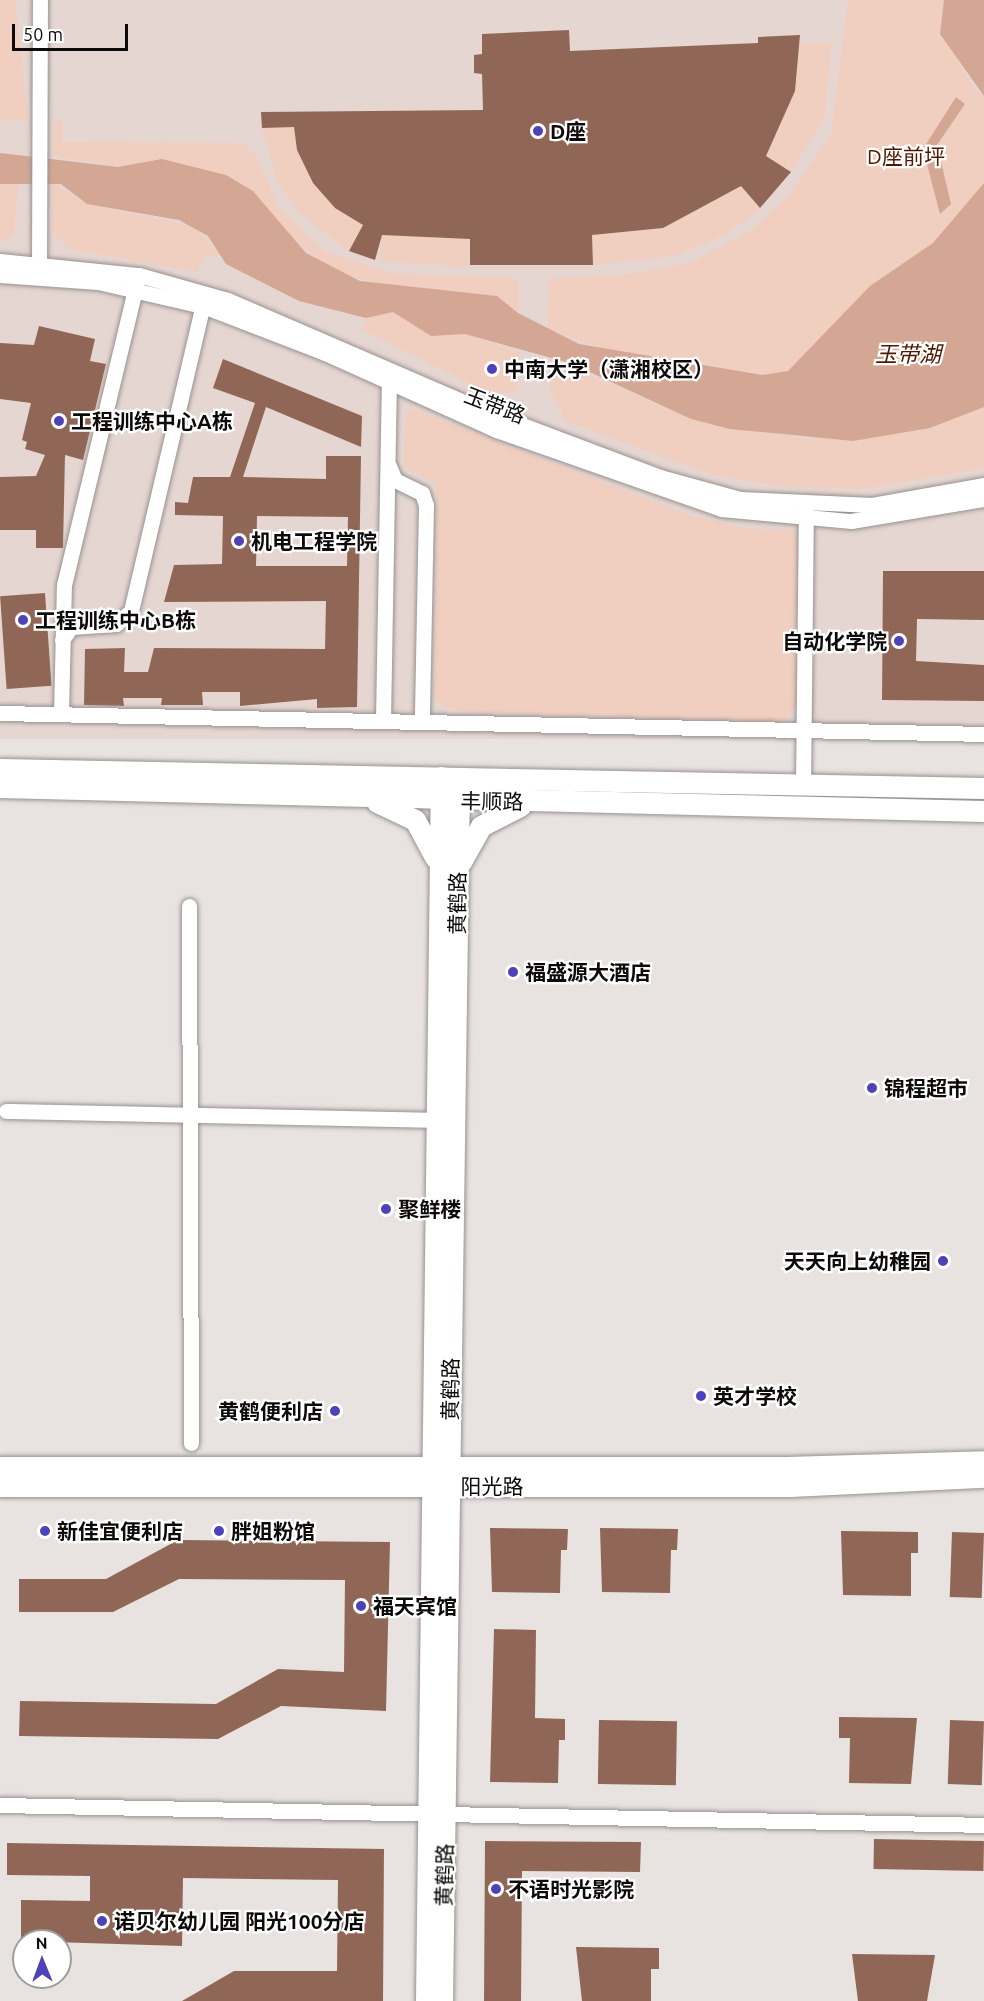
<!DOCTYPE html>
<html>
<head>
<meta charset="utf-8">
<style>
	body { margin:0 }
	#map { position:relative; width:984px; height:2001px; overflow:hidden; background:#e8e2e0; font-family:Ubuntu,"Noto Sans SC",sans-serif }
	div>[style] { position:absolute }
	[style*='--x'] { left:calc(var(--x)*1px); top:calc(var(--y)*1px); width:calc(var(--w)*1px); rotate:calc(var(--a)*1deg) }
	.built>* { inset:0; background:#e5d6d1; transform-origin:0 0 }
	.green>* { inset:0; background:#f0cec0; transform-origin:0 0 }
	.water>* { inset:0; background:#d4a795 }
	.building>* { inset:0; background:#906756; transform-origin:0 0 }
	.roads { filter:drop-shadow(0 0 2px #989290) drop-shadow(0 0 2px #989290) }
	.street>* { height:15px; margin:-7.5px; padding:0 7.5px; transform-origin:7.5px; border-radius:7.5px; background:#fff }
	.secondary>* { height:21px; margin:-10.5px; padding:0 10.5px; transform-origin:10.5px; border-radius:10.5px; background:#fff }
	.dots>* { width:16px; height:16px; translate:-50% -50%; box-sizing:border-box; border:3px solid #fff; border-radius:50% }
	span { translate:-50% -50%; white-space:nowrap; text-align:center; line-height:1.15; -webkit-text-stroke:4.5px #fff; paint-order:stroke }
	.poi-label { font-size:21px; color:#0d0b0a; font-weight:700 }
	.left { translate:0 -50%; text-align:left }
	.right { translate:-100% -50%; text-align:right }
	.park-label { font-size:21px; color:#4f1800 }
	.street-label { font-size:21px; color:#0d0b0a }
	.water-label { font-size:22px; color:#4e1700; font-style:italic }
	.north { position:absolute; left:12px; top:1929px; width:60px; height:60px; box-sizing:border-box; background:#fff; border:2px solid #9e9d9d; border-radius:50%; rotate:359deg; font-size:16px; font-weight:700; line-height:24px; text-align:center; color:#0d0b0a }
	.north::after { content:''; display:block; margin:auto; width:21px; height:27px; background:#4e42b9; clip-path:polygon(50% 0,100% 100%,50% 72%,0 100%) }
	.scale { position:absolute; left:12px; top:24px; width:116px; height:27px; box-sizing:border-box; border:3px solid #0d0b0a; border-top:0; padding-left:8px; font-size:18px; line-height:21px; white-space:nowrap; color:#0d0b0a; -webkit-text-stroke:4px #fff; paint-order:stroke }
</style>
</head>
<body>
<div id="map">
	<div class="built">
		<div style="left:0;top:0;width:984px;height:739px"></div>
	</div>
	<div class="green">
		<div style="clip-path:polygon(0 0,15px 0,28px 120px,0 121px)"></div>
		<div style="clip-path:polygon(848px 0,944px 0,940px 29px,973px 87px,984px 96px,984px 183px,961px 213px,933px 243px,870px 286px,788px 371px,762px 375px,624px 355px,548px 330px,549px 278px,623px 275px,691px 263px,753px 229px,791px 192px,831px 135px)"></div>
		<div style="clip-path:polygon(832px 42px,824px 118px,791px 172px,766px 156px,795px 91px,800px 44px)"></div>
		<div style="clip-path:polygon(63px 118px,63px 142px,242px 143px,256px 156px,279px 208px,326px 252px,396px 274px,512px 277px,519px 285px,518px 313px,497px 296px,383px 285px,334px 271px,286px 235px,253px 191px,226px 175px,162px 159px,118px 167px,53px 156px,53px 123px)"></div>
		<div style="clip-path:polygon(294px 127px,297px 150px,313px 183px,335px 208px,363px 225px,349px 251px,297px 212px,276px 178px,262px 128px)"></div>
		<div style="clip-path:polygon(18px 183px,14px 233px,0 243px,0 184px)"></div>
		<div style="clip-path:polygon(52px 183px,87px 204px,195px 227px,221px 256px,205px 256px,197px 272px,70px 249px,52px 233px)"></div>
		<div style="clip-path:polygon(741px 186px,760px 208px,729px 232px,679px 255px,593px 265px,592px 235px,663px 228px)"></div>
		<div style="left:382px;top:233px;width:88px;height:28px;rotate:4deg"></div>
		<div style="clip-path:polygon(393px 312px,431px 336px,465px 334px,520px 352px,516px 391px,492px 394px,361px 329px,366px 318px)"></div>
		<div style="clip-path:polygon(549px 357px,691px 419px,806px 439px,930px 428px,984px 407px,984px 468px,861px 489px,778px 486px,713px 475px,566px 421px,550px 391px)"></div>
		<div style="clip-path:polygon(412px 409px,688px 515px,747px 529px,794px 530px,800px 549px,798px 703px,791px 713px,783px 723px,466px 712px,443px 707px,434px 697px,437px 502px,435px 483px,404px 466px,406px 416px)"></div>
	</div>
	<div class="water">
		<div style="clip-path:polygon(944px 0,984px 0,984px 96px,940px 34px)"></div>
		<div style="clip-path:polygon(956px 97px,965px 104px,937px 145px,951px 204px,940px 214px,923px 149px)"></div>
		<div style="clip-path:polygon(0 153px,118px 167px,162px 159px,226px 175px,253px 191px,306px 253px,360px 281px,497px 296px,518px 313px,579px 344px,762px 375px,788px 371px,870px 286px,933px 243px,984px 183px,984px 407px,930px 428px,853px 441px,730px 429px,691px 419px,570px 363px,465px 334px,431px 336px,393px 312px,366px 318px,299px 301px,226px 264px,208px 236px,179px 220px,87px 204px,61px 184px,0 184px)"></div>
	</div>
	<div class="building">
		<div style="clip-path:polygon(569px 30px,570px 51px,758px 43px,758px 37px,800px 35px,795px 91px,766px 156px,791px 172px,760px 208px,741px 186px,663px 228px,592px 235px,593px 265px,470px 265px,470px 239px,382px 235px,375px 260px,349px 251px,363px 225px,335px 208px,313px 183px,297px 150px,294px 127px,262px 128px,261px 112px,483px 110px,482px 74px,474px 73px,474px 55px,482px 54px,482px 34px)"></div>
		<div style="clip-path:polygon(39px 326px,95px 339px,90px 361px,106px 364px,83px 460px,65px 455px,63px 548px,36px 548px,36px 530px,0 530px,0 477px,36px 476px,45px 455px,25px 449px,27px 442px,22px 440px,31px 403px,0 399px,0 343px,34px 345px)"></div>
		<div style="clip-path:polygon(evenodd,223px 359px,362px 416px,361px 447px,266px 407px,243px 477px,326px 479px,326px 456px,361px 456px,357px 707px,317px 708px,317px 699px,240px 706px,240px 692px,202px 692px,203px 705px,161px 705px,162px 698px,123px 698px,124px 706px,84px 705px,85px 649px,125px 648px,124px 672px,148px 672px,154px 648px,325px 649px,326px 601px,164px 602px,174px 565px,222px 564px,223px 516px,175px 515px,175px 502px,188px 503px,193px 477px,230px 477px,255px 403px,213px 388px,223px 359px,257px 516px,348px 517px,347px 566px,256px 566px,257px 516px)"></div>
		<div style="clip-path:polygon(883px 571px,984px 571px,984px 620px,917px 619px,916px 661px,984px 665px,984px 701px,882px 700px)"></div>
		<div style="left:45px;top:593px;width:93px;height:45px;rotate:86deg"></div>
		<div style="clip-path:polygon(490px 1528px,568px 1529px,567px 1550px,561px 1550px,560px 1593px,492px 1592px)"></div>
		<div style="clip-path:polygon(600px 1528px,678px 1529px,677px 1550px,671px 1550px,670px 1593px,602px 1592px)"></div>
		<div style="clip-path:polygon(841px 1531px,918px 1532px,918px 1553px,911px 1553px,911px 1596px,843px 1595px)"></div>
		<div style="left:952px;top:1532px;width:32px;height:65px;rotate:2deg"></div>
		<div style="clip-path:polygon(178px 1540px,390px 1542px,386px 1711px,281px 1706px,218px 1739px,19px 1736px,20px 1701px,216px 1704px,278px 1669px,344px 1672px,345px 1580px,179px 1579px,113px 1612px,19px 1612px,19px 1579px,106px 1579px)"></div>
		<div style="clip-path:polygon(494px 1629px,536px 1630px,535px 1718px,565px 1719px,565px 1740px,559px 1740px,558px 1783px,490px 1782px)"></div>
		<div style="clip-path:polygon(839px 1717px,917px 1718px,911px 1784px,849px 1783px,850px 1738px,839px 1738px)"></div>
		<div style="left:599px;top:1720px;width:78px;height:64px;rotate:1deg"></div>
		<div style="left:950px;top:1720px;width:34px;height:64px;rotate:2deg"></div>
		<div style="left:874px;top:1839px;width:110px;height:30px;rotate:1deg"></div>
		<div style="clip-path:polygon(485px 1841px,641px 1842px,640px 1872px,522px 1871px,521px 2001px,484px 2001px)"></div>
		<div style="clip-path:polygon(7px 1843px,384px 1849px,383px 2001px,182px 2001px,234px 1971px,337px 1971px,338px 1880px,183px 1878px,182px 1946px,21px 1941px,21px 1900px,90px 1901px,90px 1876px,7px 1875px)"></div>
		<div style="clip-path:polygon(576px 1947px,659px 1948px,659px 1969px,651px 1969px,651px 2001px,582px 2001px)"></div>
		<div style="clip-path:polygon(852px 1954px,935px 1955px,927px 2001px,858px 2001px)"></div>
	</div>
	<div class="roads">
		<div class="street">
			<div style="--x:0;--y:261;--w:140;--a:5.8"></div>
			<div style="--x:139;--y:275;--w:92;--a:15.7"></div>
			<div style="--x:228;--y:300;--w:275;--a:23.4"></div>
			<div style="--x:480;--y:409;--w:192;--a:20.7"></div>
			<div style="--x:660;--y:477;--w:83;--a:15.4"></div>
			<div style="--x:740;--y:499;--w:132;--a:2.6"></div>
			<div style="--x:872;--y:505;--w:114;--a:-10.1"></div>
			<div style="--x:39;--y:273;--w:273;--a:-89.8"></div>
			<div style="--x:0;--y:275;--w:98;--a:4.1"></div>
			<div style="--x:98;--y:282;--w:108;--a:12.9"></div>
			<div style="--x:203;--y:306;--w:131;--a:21.1"></div>
			<div style="--x:325;--y:353;--w:188;--a:24.2"></div>
			<div style="--x:496;--y:430;--w:238;--a:19.3"></div>
			<div style="--x:721;--y:509;--w:131;--a:5.3"></div>
			<div style="--x:851;--y:521;--w:135;--a:-9.4"></div>
			<div style="--x:389;--y:466;--w:15;--a:67"></div>
			<div style="--x:395;--y:480;--w:30;--a:26"></div>
			<div style="--x:422;--y:493;--w:13;--a:72"></div>
			<div style="--x:426;--y:505;--w:215;--a:91.1"></div>
			<div style="--x:62;--y:640;--w:16;--a:-55"></div>
			<div style="--x:71;--y:627;--w:45;--a:-3.8"></div>
			<div style="--x:116;--y:624;--w:20;--a:-41"></div>
			<div style="--x:131;--y:611;--w:324;--a:-76.8"></div>
			<div style="--x:0;--y:713;--w:984;--a:1.22"></div>
			<div style="--x:61;--y:714;--w:129;--a:-88.7"></div>
			<div style="--x:64;--y:585;--w:313;--a:-76.5"></div>
			<div style="--x:383;--y:720;--w:336;--a:-89"></div>
			<div style="--x:803;--y:787;--w:275;--a:-89.4"></div>
			<div style="--x:189;--y:906;--w:537;--a:89.79"></div>
			<div style="--x:6;--y:1111;--w:439;--a:1.2"></div>
			<div style="--x:0;--y:1805;--w:984;--a:1.16"></div>
		</div>
		<div class="secondary">
			<div style="--x:0;--y:769;--w:984;--a:1.11"></div>
			<div style="--x:0;--y:787;--w:984;--a:1.4"></div>
			<div style="--x:377;--y:802;--w:42;--a:25.3"></div>
			<div style="--x:415;--y:820;--w:42;--a:61.6"></div>
			<div style="--x:461;--y:862;--w:41;--a:-60.9"></div>
			<div style="--x:481;--y:826;--w:44;--a:-27.1"></div>
			<div style="--x:0;--y:1467;--w:786;--a:0"></div>
			<div style="--x:786;--y:1467;--w:198;--a:-1.7"></div>
			<div style="--x:0;--y:1486;--w:790;--a:0"></div>
			<div style="--x:790;--y:1486;--w:194;--a:-2.7"></div>
			<div style="--x:426;--y:2001;--w:1224;--a:-89.3"></div>
			<div style="--x:442;--y:2001;--w:1223;--a:-89.2"></div>
		</div>
	</div>
	<div class="dots">
		<div style="left:538px;top:131px;background:#4e42b9"></div>
		<div style="left:492px;top:369px;background:#4e42b9"></div>
		<div style="left:59px;top:421px;background:#4e42b9"></div>
		<div style="left:239px;top:541px;background:#4e42b9"></div>
		<div style="left:23px;top:620px;background:#4e42b9"></div>
		<div style="left:899px;top:641px;background:#4e42b9"></div>
		<div style="left:513px;top:972px;background:#4e42b9"></div>
		<div style="left:872px;top:1088px;background:#4e42b9"></div>
		<div style="left:386px;top:1209px;background:#4e42b9"></div>
		<div style="left:943px;top:1261px;background:#4e42b9"></div>
		<div style="left:701px;top:1396px;background:#4e42b9"></div>
		<div style="left:335px;top:1411px;background:#4e42b9"></div>
		<div style="left:45px;top:1531px;background:#4e42b9"></div>
		<div style="left:219px;top:1531px;background:#4e42b9"></div>
		<div style="left:361px;top:1606px;background:#4e42b9"></div>
		<div style="left:496px;top:1889px;background:#4e42b9"></div>
		<div style="left:102px;top:1921px;background:#4e42b9"></div>
	</div>
	<div class="poi-label">
		<span class="left" style="left:550px;top:131px">D座</span>
		<span class="left" style="left:504px;top:369px">中南大学（潇湘校区）</span>
		<span class="left" style="left:71px;top:421px">工程训练中心A栋</span>
		<span class="left" style="left:251px;top:541px">机电工程学院</span>
		<span class="left" style="left:35px;top:620px">工程训练中心B栋</span>
		<span class="right" style="left:887px;top:641px">自动化学院</span>
		<span class="left" style="left:525px;top:972px">福盛源大酒店</span>
		<span class="left" style="left:884px;top:1088px">锦程超市</span>
		<span class="left" style="left:398px;top:1209px">聚鲜楼</span>
		<span class="right" style="left:931px;top:1261px">天天向上幼稚园</span>
		<span class="left" style="left:713px;top:1396px">英才学校</span>
		<span class="right" style="left:323px;top:1411px">黄鹤便利店</span>
		<span class="left" style="left:57px;top:1531px">新佳宜便利店</span>
		<span class="left" style="left:231px;top:1531px">胖姐粉馆</span>
		<span class="left" style="left:373px;top:1606px">福天宾馆</span>
		<span class="left" style="left:508px;top:1889px">不语时光影院</span>
		<span class="left" style="left:114px;top:1921px">诺贝尔幼儿园 阳光100分店</span>
	</div>
	<div class="park-label">
		<span style="left:906px;top:156px">D座前坪</span>
	</div>
	<div class="street-label">
		<span style="left:495px;top:405px;rotate:21deg">玉带路</span>
		<span style="left:492px;top:801px;rotate:1deg">丰顺路</span>
		<span style="left:457px;top:903px;rotate:-89deg">黄鹤路</span>
		<span style="left:450px;top:1389px;rotate:-89deg">黄鹤路</span>
		<span style="left:492px;top:1486px">阳光路</span>
		<span style="left:444px;top:1875px;rotate:-89deg">黄鹤路</span>
	</div>
	<div class="water-label">
		<span style="left:908px;top:354px">玉带湖</span>
	</div>
	<div class="north">N</div>
	<div class="scale">50 m</div>
</div>
</body>
</html>
